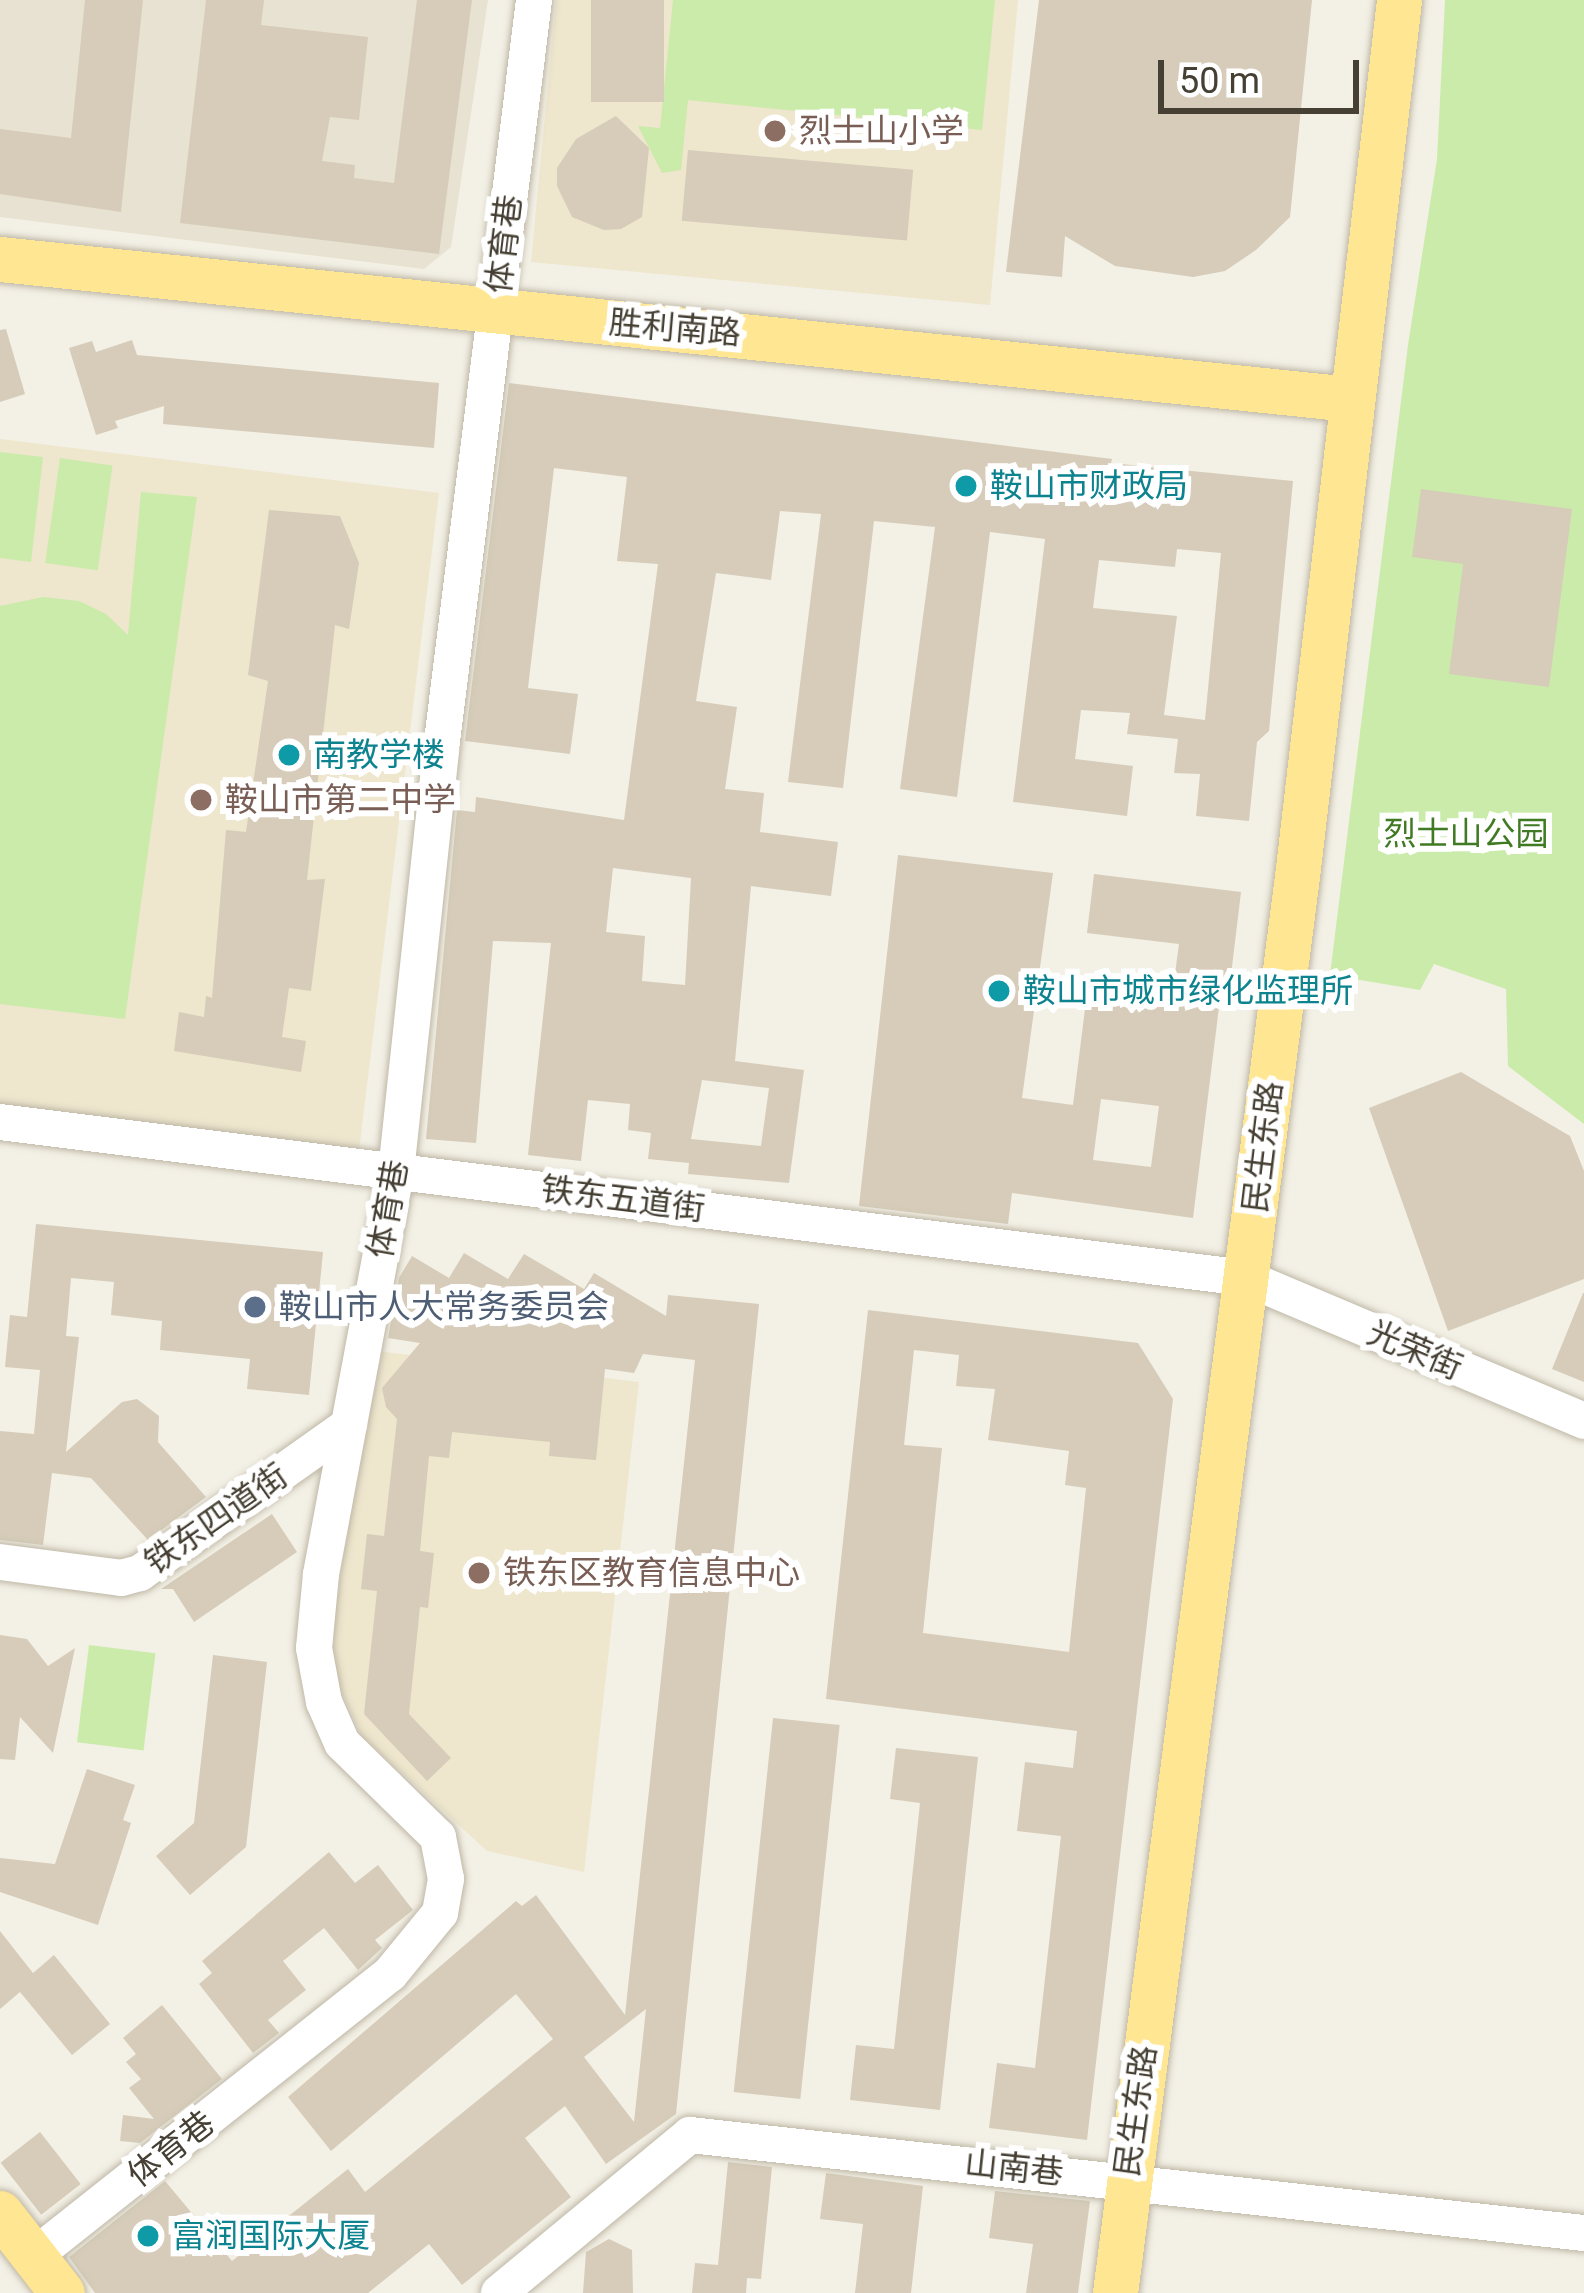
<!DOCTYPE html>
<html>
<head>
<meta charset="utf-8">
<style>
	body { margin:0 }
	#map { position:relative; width:1584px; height:2293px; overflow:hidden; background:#f3f0e5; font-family:Roboto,"Noto Sans SC",sans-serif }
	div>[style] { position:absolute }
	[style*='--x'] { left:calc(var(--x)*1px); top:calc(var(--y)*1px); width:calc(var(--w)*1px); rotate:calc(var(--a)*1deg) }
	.residential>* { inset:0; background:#e8e2d2 }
	.education>* { inset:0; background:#eee6cd }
	.green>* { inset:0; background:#caebaa; transform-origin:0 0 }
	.building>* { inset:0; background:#d6ccb9; transform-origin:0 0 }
	.roads { filter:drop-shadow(0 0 3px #bfb8a7) drop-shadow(0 0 3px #bfb8a7) }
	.minor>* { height:36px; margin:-18px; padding:0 18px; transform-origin:18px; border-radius:18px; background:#fff }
	.major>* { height:45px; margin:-22.5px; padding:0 22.5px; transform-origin:22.5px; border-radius:22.5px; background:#ffe692 }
	.dots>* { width:33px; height:33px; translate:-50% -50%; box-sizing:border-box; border:6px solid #fff; border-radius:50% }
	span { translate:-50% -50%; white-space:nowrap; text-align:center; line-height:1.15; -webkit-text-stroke:12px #fff; paint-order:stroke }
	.education-label { font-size:33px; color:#785e54 }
	.left { translate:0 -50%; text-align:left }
	.street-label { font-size:33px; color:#464034 }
	.culture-label { font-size:33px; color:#0d838f }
	.park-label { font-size:33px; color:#407b24 }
	.service-label { font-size:33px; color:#4e5e75 }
	.scale { position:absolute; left:1158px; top:60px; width:201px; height:54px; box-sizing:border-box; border:6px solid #464034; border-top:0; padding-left:15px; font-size:36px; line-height:42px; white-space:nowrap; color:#464034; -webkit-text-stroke:9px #fff; paint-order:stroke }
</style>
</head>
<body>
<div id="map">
	<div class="residential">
		<div style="clip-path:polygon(0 0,488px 0,451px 247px,424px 269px,0 217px)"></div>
	</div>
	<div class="education">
		<div style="clip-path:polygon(556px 0,1018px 0,990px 305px,531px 262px)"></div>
		<div style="clip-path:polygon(0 439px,439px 493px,359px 1151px,0 1107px)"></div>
		<div style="clip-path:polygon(376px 1351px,639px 1382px,584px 1872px,487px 1851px,362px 1736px,333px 1673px,335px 1612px)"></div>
	</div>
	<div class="green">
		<div style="clip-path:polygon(673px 0,995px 0,982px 130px,688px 100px,681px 170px,662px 173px,638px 126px,660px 128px)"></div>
		<div style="clip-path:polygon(1445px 0,1584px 0,1584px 1124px,1508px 1066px,1506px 989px,1434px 964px,1420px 990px,1330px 975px,1408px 345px,1437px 159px)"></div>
		<div style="clip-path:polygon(0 452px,43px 457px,31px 562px,0 558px)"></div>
		<div style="left:60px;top:458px;width:53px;height:106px;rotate:8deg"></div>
		<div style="clip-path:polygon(141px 492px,197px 497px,125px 1019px,0 1004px,0 606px,43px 597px,79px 601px,106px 614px,128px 635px)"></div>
		<div style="left:89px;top:1645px;width:67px;height:98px;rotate:7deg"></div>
	</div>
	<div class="building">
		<div style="clip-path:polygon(85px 0,143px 0,121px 212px,0 194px,0 129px,71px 138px)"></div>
		<div style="clip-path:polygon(206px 0,264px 0,261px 25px,368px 37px,359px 120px,330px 117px,322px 161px,355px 165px,354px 178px,394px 183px,417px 0,472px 0,439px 254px,180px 223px)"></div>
		<div style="left:591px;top:0;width:73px;height:102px"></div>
		<div style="clip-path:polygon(1039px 0,1312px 0,1290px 217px,1256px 250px,1225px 271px,1193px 277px,1115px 266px,1065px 236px,1062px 277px,1006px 272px)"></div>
		<div style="clip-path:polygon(616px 116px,649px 148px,642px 217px,621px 229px,604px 230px,572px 217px,557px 186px,557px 168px,576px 139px)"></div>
		<div style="left:688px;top:150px;width:226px;height:71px;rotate:5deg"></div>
		<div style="clip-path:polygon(6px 329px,25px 394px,0 402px,0 330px)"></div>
		<div style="clip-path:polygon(132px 340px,137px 355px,439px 383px,434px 448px,163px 424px,164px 406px,115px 421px,118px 428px,96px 435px,69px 348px,92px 341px,96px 352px)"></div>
		<div style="clip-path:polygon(evenodd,509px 383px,1112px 459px,1111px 463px,1293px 481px,1269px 731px,1257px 742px,1249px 821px,1196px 816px,1200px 774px,1174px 773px,1178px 739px,1127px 734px,1130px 713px,1081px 710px,1075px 759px,1133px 766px,1127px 816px,1013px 802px,1045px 539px,990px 532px,957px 797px,900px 789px,935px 527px,874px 521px,843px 788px,788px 782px,821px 514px,780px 511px,771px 580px,716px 573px,696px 701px,737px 707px,725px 789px,764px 793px,760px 832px,838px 842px,831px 896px,751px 886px,735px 1061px,804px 1070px,789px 1183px,688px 1174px,689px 1163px,648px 1159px,651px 1133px,628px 1130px,630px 1104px,588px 1100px,581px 1161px,528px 1155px,551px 943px,493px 941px,476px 1143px,426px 1139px,457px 810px,475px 812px,476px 797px,624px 820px,658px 564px,617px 561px,627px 477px,554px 468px,528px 688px,578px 694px,570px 754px,465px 741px,509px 383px,1177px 549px,1221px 553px,1205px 720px,1164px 715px,1177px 616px,1093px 608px,1099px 560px,1175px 567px,1177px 549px,509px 383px,613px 868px,691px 878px,685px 985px,642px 981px,645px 936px,606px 932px,613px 868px,509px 383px,702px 1080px,769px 1088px,761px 1146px,691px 1139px,702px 1080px)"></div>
		<div style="clip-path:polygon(1421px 489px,1572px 509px,1549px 687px,1449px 674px,1463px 564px,1412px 557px)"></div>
		<div style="clip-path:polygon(269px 510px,340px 516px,359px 563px,349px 629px,335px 625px,307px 880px,325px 879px,311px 991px,289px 988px,282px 1037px,306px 1041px,301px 1072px,174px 1051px,179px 1012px,204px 1017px,206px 996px,212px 998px,226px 830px,246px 832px,268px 681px,248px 675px)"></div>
		<div style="clip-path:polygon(evenodd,898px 855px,1053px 873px,1022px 1098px,1073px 1105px,1087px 993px,1171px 1003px,1179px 944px,1087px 933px,1094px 874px,1241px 892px,1228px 1000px,1220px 999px,1193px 1218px,1012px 1193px,1008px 1224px,859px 1206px,898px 855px,1101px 1099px,1159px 1106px,1151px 1167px,1093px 1160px,1101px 1099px)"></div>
		<div style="clip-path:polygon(1461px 1072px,1570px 1136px,1584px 1171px,1584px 1279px,1448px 1331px,1369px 1108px)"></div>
		<div style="clip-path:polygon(36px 1224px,323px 1252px,309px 1395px,247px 1389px,250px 1359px,160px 1350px,162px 1321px,111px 1315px,114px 1282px,71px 1278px,66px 1336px,79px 1337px,66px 1452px,122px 1402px,137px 1399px,159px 1416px,158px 1442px,206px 1497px,148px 1540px,91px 1478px,52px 1473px,43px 1545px,0 1540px,0 1431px,34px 1434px,40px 1370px,5px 1367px,10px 1315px,27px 1317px)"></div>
		<div style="clip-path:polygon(evenodd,464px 1253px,508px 1279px,524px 1254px,584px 1289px,594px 1273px,666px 1316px,668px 1295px,759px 1304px,676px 2114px,606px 2164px,565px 2106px,525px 2138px,571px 2197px,462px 2285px,429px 2244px,368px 2293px,95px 2293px,69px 2257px,165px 2181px,232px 2261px,348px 2169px,365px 2192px,553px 2039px,516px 1994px,331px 2151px,288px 2097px,516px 1901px,522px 1906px,536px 1895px,625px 2015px,695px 1360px,643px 1354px,634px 1373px,605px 1369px,596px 1460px,549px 1456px,550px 1442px,452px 1432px,449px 1458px,429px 1456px,420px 1551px,434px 1553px,428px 1608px,420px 1607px,409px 1714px,451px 1758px,427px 1781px,364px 1714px,377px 1591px,361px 1589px,367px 1534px,384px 1536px,397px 1419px,386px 1407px,382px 1388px,420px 1343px,388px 1338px,399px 1278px,412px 1256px,449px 1278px,464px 1253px,646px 2009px,634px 2122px,584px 2057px,646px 2009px)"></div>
		<div style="clip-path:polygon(1583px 1293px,1584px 1293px,1584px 1382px,1552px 1369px)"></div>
		<div style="clip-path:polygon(evenodd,868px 1310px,1138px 1343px,1173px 1399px,1087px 2140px,989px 2128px,997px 2063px,1035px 2068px,1061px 1836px,1017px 1831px,1025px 1762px,1073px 1768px,1077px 1731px,826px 1699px,868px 1310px,914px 1350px,959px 1355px,956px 1386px,995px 1389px,988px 1440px,1069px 1451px,1065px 1485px,1086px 1488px,1069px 1652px,923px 1633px,942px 1448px,904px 1445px,914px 1350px)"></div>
		<div style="clip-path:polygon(272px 1514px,297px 1552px,194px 1622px,173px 1589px,161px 1589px)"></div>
		<div style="clip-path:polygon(0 1635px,27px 1639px,48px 1666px,75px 1648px,53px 1753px,20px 1717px,15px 1760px,0 1759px)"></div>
		<div style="clip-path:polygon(213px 1655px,267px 1662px,246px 1847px,190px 1895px,156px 1856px,194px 1823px)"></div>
		<div style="left:773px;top:1718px;width:67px;height:376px;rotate:6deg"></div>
		<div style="clip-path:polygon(896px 1748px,978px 1757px,940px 2110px,850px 2100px,856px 2045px,894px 2049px,920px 1803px,890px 1799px)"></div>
		<div style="clip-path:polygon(87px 1769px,135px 1785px,123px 1820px,131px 1823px,98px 1925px,0 1892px,0 1858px,55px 1864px)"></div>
		<div style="clip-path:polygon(329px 1852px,355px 1883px,378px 1865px,413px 1910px,375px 1940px,382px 1948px,358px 1970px,324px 1928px,283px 1961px,306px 1990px,268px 2020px,279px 2033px,253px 2053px,199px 1984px,212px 1973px,202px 1961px)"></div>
		<div style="clip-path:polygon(0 1931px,33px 1973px,54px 1955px,110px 2024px,72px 2055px,20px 1992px,0 2009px)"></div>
		<div style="clip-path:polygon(162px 2005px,222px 2079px,140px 2143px,120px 2141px,123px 2115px,154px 2119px,129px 2088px,141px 2079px,126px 2062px,136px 2054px,123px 2038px)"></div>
		<div style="left:40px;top:2132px;width:66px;height:50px;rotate:52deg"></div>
		<div style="clip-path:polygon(728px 2162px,772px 2167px,761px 2279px,747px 2278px,746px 2293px,692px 2293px,695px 2263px,718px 2265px)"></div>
		<div style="clip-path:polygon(826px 2173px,923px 2186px,911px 2293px,855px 2293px,863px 2224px,820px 2219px)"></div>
		<div style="clip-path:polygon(995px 2191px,1090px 2201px,1078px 2293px,1026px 2293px,1033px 2244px,989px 2238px)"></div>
		<div style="clip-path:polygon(609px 2239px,632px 2250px,633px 2293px,583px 2293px,586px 2252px)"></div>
	</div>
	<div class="roads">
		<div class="minor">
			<div style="--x:0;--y:1122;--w:1256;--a:7.14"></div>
			<div style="--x:1246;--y:1278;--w:367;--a:22.9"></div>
			<div style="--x:0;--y:1562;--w:122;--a:7.5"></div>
			<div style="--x:121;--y:1578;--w:20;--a:-15"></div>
			<div style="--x:140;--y:1573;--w:256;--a:-35.3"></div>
			<div style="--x:34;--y:2256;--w:454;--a:-38.4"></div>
			<div style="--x:390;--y:1974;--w:79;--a:-50.7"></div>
			<div style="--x:440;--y:1913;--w:35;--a:-80"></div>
			<div style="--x:446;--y:1879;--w:43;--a:-100.8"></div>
			<div style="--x:438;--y:1837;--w:134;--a:-135.6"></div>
			<div style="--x:342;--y:1743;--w:45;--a:-113.7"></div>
			<div style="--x:324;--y:1702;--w:55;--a:-100.5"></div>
			<div style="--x:314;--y:1648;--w:74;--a:-84.6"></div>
			<div style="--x:321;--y:1574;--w:409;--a:-79.4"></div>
			<div style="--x:396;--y:1172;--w:425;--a:-83.9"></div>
			<div style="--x:441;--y:749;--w:755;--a:-82.92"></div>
			<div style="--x:499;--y:2293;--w:248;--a:-39.6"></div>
			<div style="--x:690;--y:2135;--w:899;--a:6.26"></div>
		</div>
		<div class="major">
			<div style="--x:0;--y:259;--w:1356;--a:5.92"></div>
			<div style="--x:0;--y:2213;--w:101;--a:52.2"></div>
			<div style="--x:1115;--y:2293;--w:1437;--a:-82.68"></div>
			<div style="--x:1298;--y:868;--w:874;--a:-83.36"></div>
		</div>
	</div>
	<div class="dots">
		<div style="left:775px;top:131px;background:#8d6e63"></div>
		<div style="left:966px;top:486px;background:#0f9aa8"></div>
		<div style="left:289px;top:755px;background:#0f9aa8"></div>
		<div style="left:201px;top:800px;background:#8d6e63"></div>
		<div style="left:999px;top:991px;background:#0f9aa8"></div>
		<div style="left:255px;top:1307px;background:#5c6f8a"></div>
		<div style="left:479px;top:1573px;background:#8d6e63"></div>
		<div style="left:148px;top:2236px;background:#0f9aa8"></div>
	</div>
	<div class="education-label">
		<span class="left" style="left:799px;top:131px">烈士山小学</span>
		<span class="left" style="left:225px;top:800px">鞍山市第二中学</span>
		<span class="left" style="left:503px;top:1573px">铁东区教育信息中心</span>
	</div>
	<div class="street-label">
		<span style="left:504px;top:244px;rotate:-83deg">体育巷</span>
		<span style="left:675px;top:328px;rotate:5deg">胜利南路</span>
		<span style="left:1263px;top:1147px;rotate:-83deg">民生东路</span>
		<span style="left:623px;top:1199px;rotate:7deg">铁东五道街</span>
		<span style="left:388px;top:1209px;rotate:-80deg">体育巷</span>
		<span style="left:1415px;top:1350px;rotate:23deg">光荣街</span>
		<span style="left:216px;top:1519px;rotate:-35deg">铁东四道街</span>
		<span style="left:1136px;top:2111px;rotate:-82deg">民生东路</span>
		<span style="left:171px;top:2149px;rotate:-38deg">体育巷</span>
		<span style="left:1014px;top:2168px;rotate:6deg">山南巷</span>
	</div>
	<div class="culture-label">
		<span class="left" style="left:990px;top:486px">鞍山市财政局</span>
		<span class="left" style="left:313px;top:755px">南教学楼</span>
		<span class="left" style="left:1023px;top:991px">鞍山市城市绿化监理所</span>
		<span class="left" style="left:172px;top:2236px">富润国际大厦</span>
	</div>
	<div class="park-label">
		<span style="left:1466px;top:834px">烈士山公园</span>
	</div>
	<div class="service-label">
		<span class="left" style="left:279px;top:1307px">鞍山市人大常务委员会</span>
	</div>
	<div class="scale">50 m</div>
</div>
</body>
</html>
